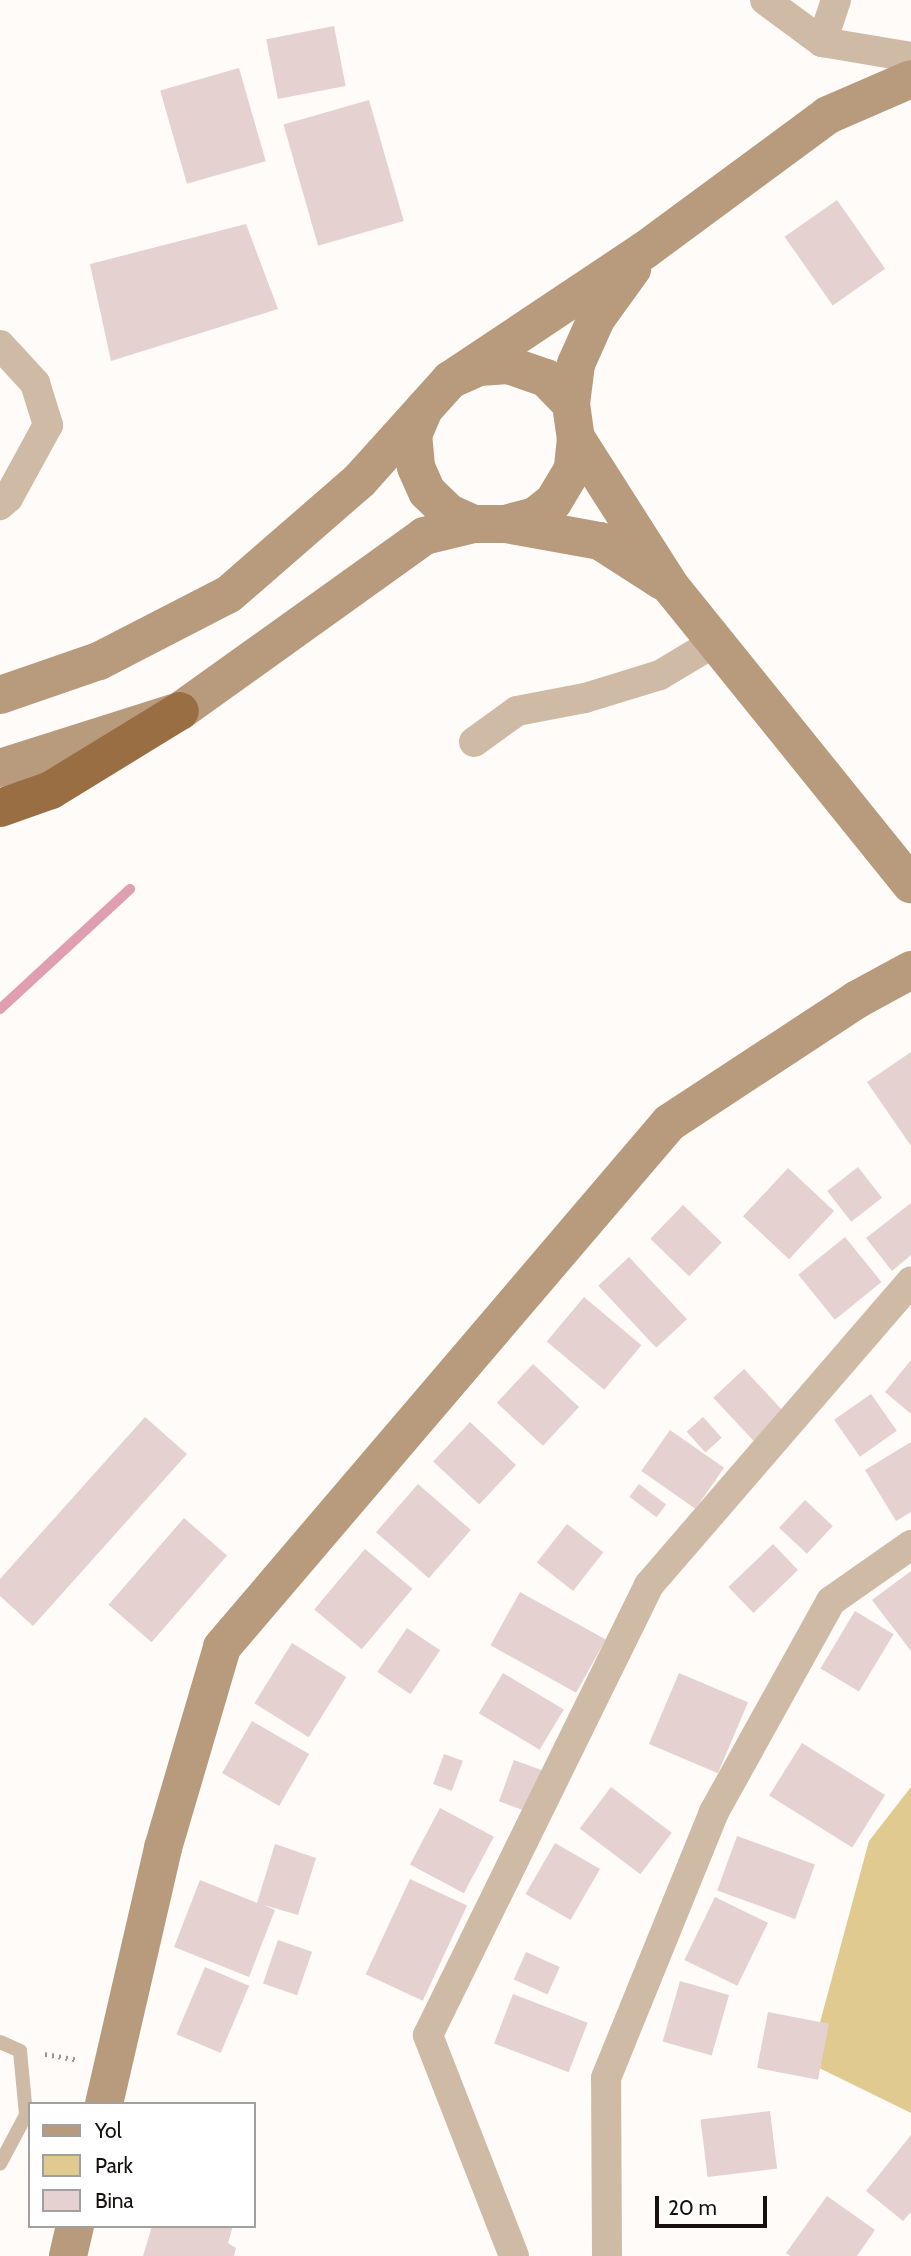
<!DOCTYPE html>
<html>
<head>
<meta charset="utf-8">
<style>
	body { margin:0 }
	#map { position:relative; width:911px; height:2256px; overflow:hidden; background:#fefbf9; font-family:Cabin,sans-serif }
	div>[style] { position:absolute }
	[style*='--x'] { left:calc(var(--x)*1px); top:calc(var(--y)*1px); width:calc(var(--w)*1px); rotate:calc(var(--a)*1deg) }
	.green>* { inset:0; background:#e1ca90 }
	.stream>* { height:10px; margin:-5px; padding:0 5px; transform-origin:5px; border-radius:5px; background:#df9eb1 }
	.building>* { inset:0; background:#e5d2d0; transform-origin:0 0 }
	.path>* { height:4.5px; margin-top:-2.25px; transform-origin:0; background:repeating-linear-gradient(90deg,#999492 0 2px,transparent 0 7px) }
	.lane>* { height:14px; margin:-7px; padding:0 7px; transform-origin:7px; border-radius:7px; background:#cfbaa6 }
	.street>* { height:30px; margin:-15px; padding:0 15px; transform-origin:15px; border-radius:15px; background:#cfbaa6 }
	.secondary>* { height:38px; margin:-19px; padding:0 19px; transform-origin:19px; border-radius:19px; background:#b89a7c }
	.highway>* { height:38px; margin:-19px; padding:0 19px; transform-origin:19px; border-radius:19px; background:#986e42 }
	span { translate:-50% -50%; white-space:nowrap; text-align:center; line-height:1.15; -webkit-text-stroke:6px #fff; paint-order:stroke }
	.legend { position:absolute; left:28px; top:2102px; width:228px; height:126px; box-sizing:border-box; background:#fff; border:2px solid #a29f9f; margin:0; padding:9px 12px; list-style:none; font-size:21px; color:#16100e }
	.legend li { display:flex; align-items:center; gap:14px; height:35px }
	.legend b { width:35px; border:2px solid #a29f9f }
	.scale { position:absolute; left:655px; top:2196px; width:112px; height:32px; box-sizing:border-box; border:4px solid #16100e; border-top:0; padding-left:9px; font-size:21px; line-height:24px; white-space:nowrap; color:#16100e; -webkit-text-stroke:5px #fff; paint-order:stroke }
</style>
</head>
<body>
<div id="map">
	<div class="green">
		<div style="clip-path:polygon(911px 1787px,911px 2113px,809px 2063px,869px 1841px)"></div>
	</div>
	<div class="stream">
		<div style="--x:0;--y:1009;--w:177;--a:-42.7"></div>
	</div>
	<div class="building">
		<div style="left:334px;top:26px;width:61px;height:69px;rotate:79deg"></div>
		<div style="left:239px;top:68px;width:97px;height:82px;rotate:74deg"></div>
		<div style="left:369px;top:100px;width:126px;height:89px;rotate:74deg"></div>
		<div style="left:837px;top:200px;width:84px;height:64px;rotate:55deg"></div>
		<div style="clip-path:polygon(246px 224px,278px 309px,111px 361px,90px 264px)"></div>
		<div style="clip-path:polygon(911px 1052px,911px 1146px,867px 1082px)"></div>
		<div style="left:858px;top:1167px;width:39px;height:39px;rotate:52deg"></div>
		<div style="left:788px;top:1168px;width:63px;height:66px;rotate:43deg"></div>
		<div style="clip-path:polygon(911px 1203px,911px 1255px,892px 1271px,866px 1238px)"></div>
		<div style="left:683px;top:1205px;width:54px;height:47px;rotate:44deg"></div>
		<div style="left:845px;top:1237px;width:58px;height:60px;rotate:51deg"></div>
		<div style="left:629px;top:1257px;width:85px;height:42px;rotate:47deg"></div>
		<div style="left:584px;top:1297px;width:75px;height:58px;rotate:40deg"></div>
		<div style="clip-path:polygon(911px 1360px,911px 1414px,885px 1392px)"></div>
		<div style="left:533px;top:1364px;width:63px;height:53px;rotate:43deg"></div>
		<div style="left:744px;top:1369px;width:60px;height:42px;rotate:47deg"></div>
		<div style="left:871px;top:1394px;width:45px;height:45px;rotate:55deg"></div>
		<div style="clip-path:polygon(145px 1417px,187px 1454px,33px 1626px,0 1596px,0 1579px)"></div>
		<div style="left:703px;top:1417px;width:28px;height:22px;rotate:48deg"></div>
		<div style="left:470px;top:1422px;width:63px;height:54px;rotate:43deg"></div>
		<div style="left:670px;top:1430px;width:66px;height:50px;rotate:35deg"></div>
		<div style="clip-path:polygon(911px 1442px,911px 1512px,896px 1521px,865px 1470px)"></div>
		<div style="left:418px;top:1484px;width:70px;height:64px;rotate:41deg"></div>
		<div style="left:639px;top:1484px;width:34px;height:16px;rotate:37deg"></div>
		<div style="left:805px;top:1500px;width:38px;height:38px;rotate:43deg"></div>
		<div style="left:184px;top:1518px;width:57px;height:115px;rotate:41deg"></div>
		<div style="left:567px;top:1524px;width:46px;height:49px;rotate:38deg"></div>
		<div style="left:773px;top:1544px;width:36px;height:62px;rotate:46deg"></div>
		<div style="left:365px;top:1549px;width:62px;height:79px;rotate:40deg"></div>
		<div style="clip-path:polygon(911px 1571px,911px 1651px,872px 1600px)"></div>
		<div style="left:520px;top:1592px;width:98px;height:61px;rotate:29deg"></div>
		<div style="left:855px;top:1611px;width:45px;height:67px;rotate:31deg"></div>
		<div style="left:407px;top:1628px;width:40px;height:53px;rotate:34deg"></div>
		<div style="left:292px;top:1643px;width:64px;height:71px;rotate:32deg"></div>
		<div style="left:503px;top:1673px;width:71px;height:47px;rotate:31deg"></div>
		<div style="left:679px;top:1673px;width:75px;height:77px;rotate:23deg"></div>
		<div style="left:252px;top:1721px;width:66px;height:60px;rotate:30deg"></div>
		<div style="left:802px;top:1743px;width:98px;height:62px;rotate:32deg"></div>
		<div style="left:444px;top:1754px;width:20px;height:32px;rotate:20deg"></div>
		<div style="left:514px;top:1760px;width:32px;height:44px;rotate:20deg"></div>
		<div style="left:611px;top:1787px;width:76px;height:52px;rotate:37deg"></div>
		<div style="left:440px;top:1808px;width:61px;height:64px;rotate:28deg"></div>
		<div style="left:737px;top:1836px;width:83px;height:58px;rotate:20deg"></div>
		<div style="left:555px;top:1843px;width:52px;height:59px;rotate:30deg"></div>
		<div style="clip-path:polygon(275px 1844px,316px 1858px,298px 1915px,264px 1905px,275px 1910px,249px 1977px,174px 1947px,200px 1880px,257px 1903px)"></div>
		<div style="left:410px;top:1879px;width:63px;height:105px;rotate:25deg"></div>
		<div style="left:715px;top:1897px;width:59px;height:70px;rotate:26deg"></div>
		<div style="left:278px;top:1940px;width:36px;height:46px;rotate:19deg"></div>
		<div style="left:526px;top:1952px;width:37px;height:30px;rotate:24deg"></div>
		<div style="left:205px;top:1967px;width:48px;height:73px;rotate:23deg"></div>
		<div style="left:680px;top:1981px;width:51px;height:63px;rotate:16deg"></div>
		<div style="left:513px;top:1994px;width:80px;height:53px;rotate:21deg"></div>
		<div style="left:768px;top:2012px;width:62px;height:57px;rotate:11deg"></div>
		<div style="left:770px;top:2111px;width:58px;height:70px;rotate:83deg"></div>
		<div style="clip-path:polygon(911px 2135px,911px 2212px,903px 2221px,866px 2191px)"></div>
		<div style="clip-path:polygon(827px 2196px,875px 2230px,857px 2256px,790px 2256px,786px 2253px)"></div>
		<div style="clip-path:polygon(152px 2226px,233px 2226px,228px 2243px,236px 2248px,234px 2256px,143px 2256px)"></div>
	</div>
	<div class="path">
		<div style="--x:45;--y:2054;--w:34;--a:10"></div>
	</div>
	<div class="lane">
		<div style="--x:0;--y:2042;--w:22;--a:24"></div>
		<div style="--x:20;--y:2051;--w:64;--a:84.6"></div>
		<div style="--x:26;--y:2115;--w:55;--a:118"></div>
	</div>
	<div class="street">
		<div style="--x:765;--y:0;--w:71;--a:36.4"></div>
		<div style="--x:822;--y:42;--w:90;--a:9.6"></div>
		<div style="--x:822;--y:42;--w:44;--a:-71.6"></div>
		<div style="--x:0;--y:345;--w:52;--a:47.4"></div>
		<div style="--x:35;--y:383;--w:44;--a:72.8"></div>
		<div style="--x:48;--y:425;--w:83;--a:118.7"></div>
		<div style="--x:8;--y:498;--w:11;--a:139"></div>
		<div style="--x:474;--y:742;--w:53;--a:-35.8"></div>
		<div style="--x:517;--y:711;--w:69;--a:-10.8"></div>
		<div style="--x:585;--y:698;--w:78;--a:-17"></div>
		<div style="--x:660;--y:675;--w:64;--a:-31"></div>
		<div style="--x:514;--y:2256;--w:237;--a:-111.3"></div>
		<div style="--x:428;--y:2035;--w:501;--a:-63.84"></div>
		<div style="--x:649;--y:1585;--w:401;--a:-49.2"></div>
		<div style="--x:607;--y:2256;--w:178;--a:-90.3"></div>
		<div style="--x:606;--y:2078;--w:287;--a:-67.9"></div>
		<div style="--x:714;--y:1812;--w:241;--a:-61"></div>
		<div style="--x:831;--y:1601;--w:98;--a:-35"></div>
	</div>
	<div class="secondary">
		<div style="--x:508;--y:365;--w:40;--a:18.9"></div>
		<div style="--x:546;--y:378;--w:36;--a:46"></div>
		<div style="--x:571;--y:404;--w:34;--a:82"></div>
		<div style="--x:576;--y:438;--w:31;--a:96"></div>
		<div style="--x:573;--y:469;--w:39;--a:121"></div>
		<div style="--x:553;--y:502;--w:23;--a:142"></div>
		<div style="--x:535;--y:516;--w:30;--a:165"></div>
		<div style="--x:506;--y:524;--w:32;--a:180"></div>
		<div style="--x:474;--y:524;--w:27;--a:-156"></div>
		<div style="--x:449;--y:513;--w:30;--a:-136"></div>
		<div style="--x:427;--y:492;--w:27;--a:-114"></div>
		<div style="--x:416;--y:467;--w:32;--a:-95"></div>
		<div style="--x:413;--y:435;--w:28;--a:-67"></div>
		<div style="--x:424;--y:409;--w:39;--a:-48"></div>
		<div style="--x:450;--y:380;--w:32;--a:-24"></div>
		<div style="--x:479;--y:367;--w:29;--a:-4"></div>
		<div style="--x:450;--y:380;--w:234;--a:-33.7"></div>
		<div style="--x:645;--y:250;--w:227;--a:-36.4"></div>
		<div style="--x:828;--y:115;--w:90;--a:-23.4"></div>
		<div style="--x:571;--y:404;--w:40;--a:-82.9"></div>
		<div style="--x:576;--y:364;--w:49;--a:-66"></div>
		<div style="--x:596;--y:319;--w:62;--a:-54.2"></div>
		<div style="--x:576;--y:438;--w:177;--a:57.5"></div>
		<div style="--x:671;--y:587;--w:382;--a:51.1"></div>
		<div style="--x:506;--y:524;--w:96;--a:10.3"></div>
		<div style="--x:600;--y:541;--w:74;--a:32.8"></div>
		<div style="--x:0;--y:695;--w:105;--a:-19"></div>
		<div style="--x:99;--y:661;--w:146;--a:-27.3"></div>
		<div style="--x:229;--y:594;--w:174;--a:-41"></div>
		<div style="--x:360;--y:480;--w:96;--a:-48"></div>
		<div style="--x:0;--y:768;--w:189;--a:-17.6"></div>
		<div style="--x:180;--y:711;--w:300;--a:-35.6"></div>
		<div style="--x:424;--y:536;--w:51;--a:-13.5"></div>
		<div style="--x:104;--y:2104;--w:263;--a:-77"></div>
		<div style="--x:163;--y:1848;--w:209;--a:-73.6"></div>
		<div style="--x:222;--y:1647;--w:689;--a:-49.53"></div>
		<div style="--x:669;--y:1123;--w:224;--a:-33.3"></div>
		<div style="--x:856;--y:1000;--w:63;--a:-28.6"></div>
		<div style="--x:68;--y:2256;--w:31;--a:-77"></div>
	</div>
	<div class="highway">
		<div style="--x:0;--y:808;--w:54;--a:-19.4"></div>
		<div style="--x:51;--y:790;--w:151;--a:-31.5"></div>
	</div>
	<ul class="legend">
	<li><b style="height:9px;background:#b89a7c"></b>Yol</li>
	<li><b style="height:19px;background:#e1ca90"></b>Park</li>
	<li><b style="height:19px;background:#e5d2d0"></b>Bina</li>
	</ul>
	<div class="scale">20 m</div>
</div>
</body>
</html>
